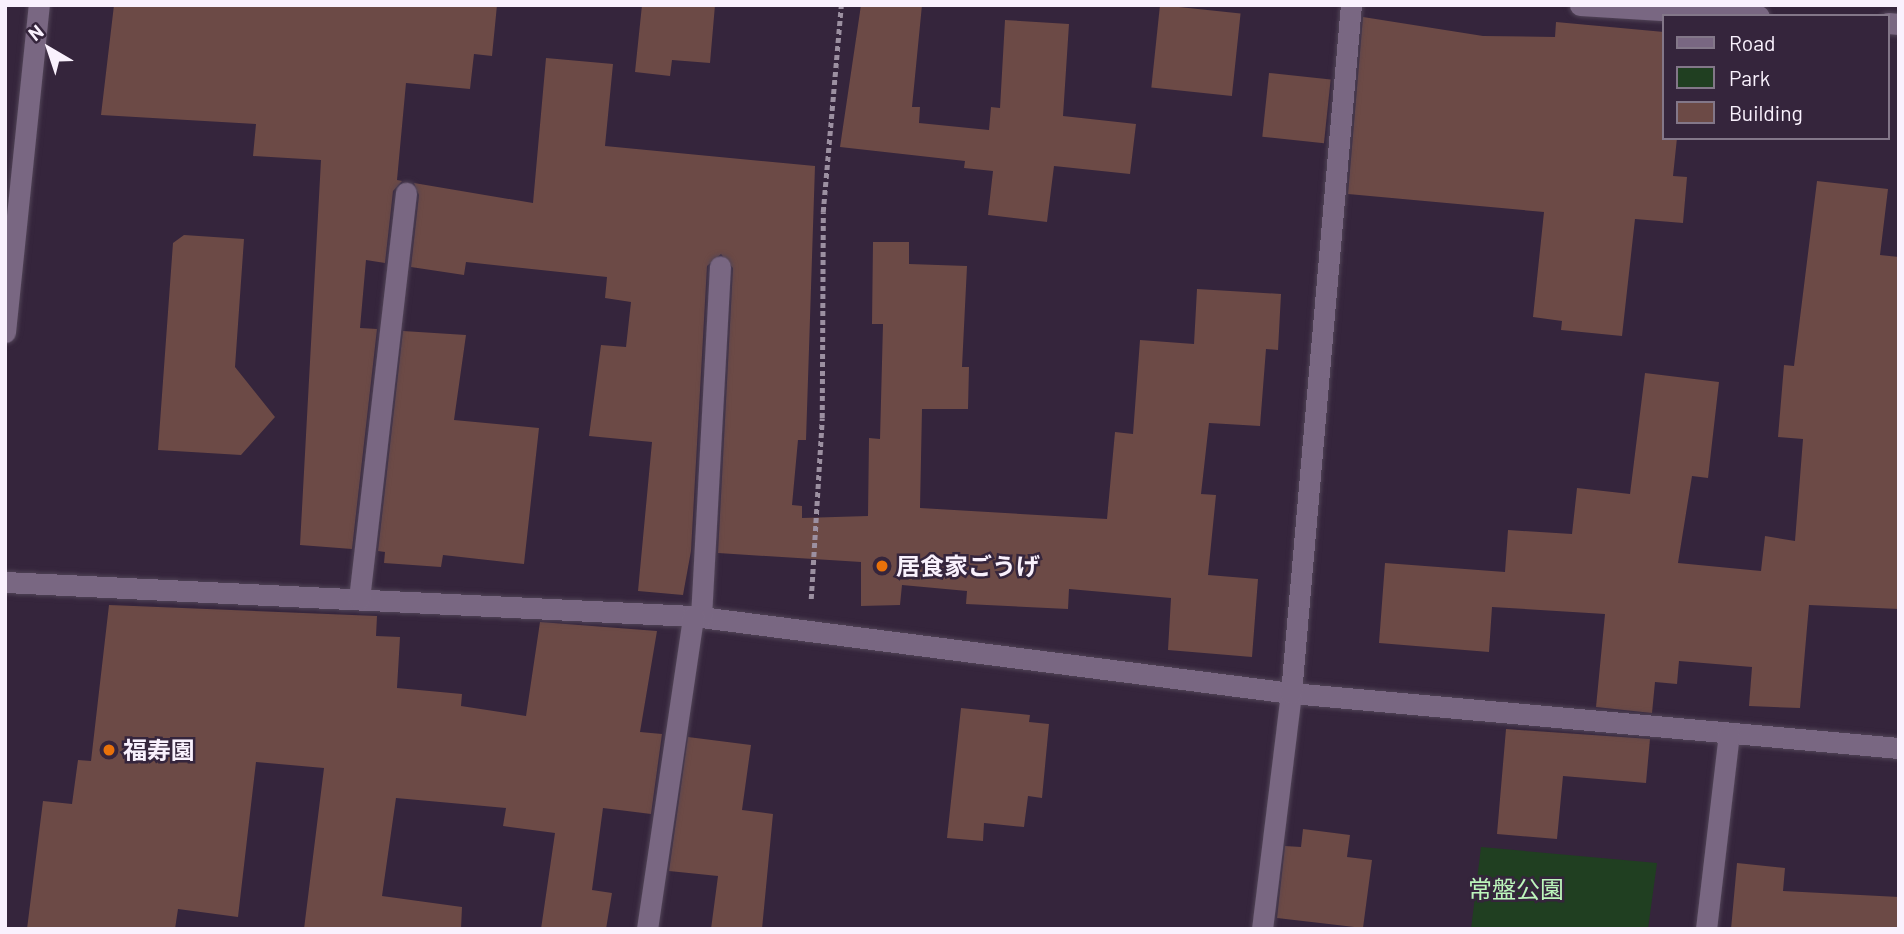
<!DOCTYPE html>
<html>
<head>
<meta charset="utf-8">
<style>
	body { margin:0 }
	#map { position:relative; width:1904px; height:934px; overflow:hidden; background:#35253c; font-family:Barlow,"Noto Sans JP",sans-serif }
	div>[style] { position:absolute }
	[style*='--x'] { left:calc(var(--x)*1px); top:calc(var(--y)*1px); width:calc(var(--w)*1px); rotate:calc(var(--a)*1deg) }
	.green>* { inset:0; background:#203f21 }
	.building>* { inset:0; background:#6c4a46; transform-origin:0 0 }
	.path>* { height:4.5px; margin-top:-2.25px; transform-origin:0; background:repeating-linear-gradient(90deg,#9c90a1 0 5px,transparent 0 8.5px) }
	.roads { filter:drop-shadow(0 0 2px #514457) drop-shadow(0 0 2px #514457) }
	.minor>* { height:21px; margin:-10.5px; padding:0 10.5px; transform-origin:10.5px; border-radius:10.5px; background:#796782 }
	.dots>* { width:19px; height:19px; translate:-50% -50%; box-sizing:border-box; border:4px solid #35253c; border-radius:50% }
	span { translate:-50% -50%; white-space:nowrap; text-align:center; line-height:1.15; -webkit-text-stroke:5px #35253c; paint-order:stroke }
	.poi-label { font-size:24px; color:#f9f1fd; font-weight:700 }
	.left { translate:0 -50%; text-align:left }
	.park-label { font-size:24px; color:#bcf6bb }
	.frame { position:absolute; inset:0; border:7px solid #f9f1fd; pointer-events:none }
	.legend { position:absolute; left:1662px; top:14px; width:228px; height:126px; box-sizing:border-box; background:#35253c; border:2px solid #837789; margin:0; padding:9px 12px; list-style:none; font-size:21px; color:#f9f1fd }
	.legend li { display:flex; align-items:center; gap:14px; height:35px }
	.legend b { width:35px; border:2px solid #837789 }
	.north { position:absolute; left:14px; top:14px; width:70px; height:70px; -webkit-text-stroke:5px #35253c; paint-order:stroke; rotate:321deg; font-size:19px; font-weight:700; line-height:28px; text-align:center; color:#f9f1fd }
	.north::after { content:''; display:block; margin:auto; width:24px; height:32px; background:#f9f1fd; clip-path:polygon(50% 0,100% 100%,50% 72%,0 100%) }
</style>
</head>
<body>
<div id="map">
	<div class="green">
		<div style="clip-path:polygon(1481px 847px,1657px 863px,1648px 929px,1471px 929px)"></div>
	</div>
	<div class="building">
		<div style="clip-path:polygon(114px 5px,497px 5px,492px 56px,474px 54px,470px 89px,406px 83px,397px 180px,402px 181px,393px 191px,385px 263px,366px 260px,360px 328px,377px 329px,352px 549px,300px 545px,321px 160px,253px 156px,256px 124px,101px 115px)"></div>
		<div style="clip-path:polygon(642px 5px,715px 5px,710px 63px,672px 60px,670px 76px,635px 72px)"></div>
		<div style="clip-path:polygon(861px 5px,922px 5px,912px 107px,920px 107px,919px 123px,989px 130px,991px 107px,1000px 108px,1005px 20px,1069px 24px,1063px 116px,1136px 124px,1130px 174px,1054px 166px,1047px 222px,988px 215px,993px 171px,964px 168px,965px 161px,840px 147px)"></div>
		<div style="left:1160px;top:5px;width:81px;height:83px;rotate:6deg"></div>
		<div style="clip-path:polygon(1363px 17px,1483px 36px,1555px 37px,1556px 22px,1664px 32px,1664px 138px,1677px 138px,1673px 176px,1687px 177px,1683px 223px,1635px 219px,1622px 336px,1561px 330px,1562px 321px,1533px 317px,1544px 212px,1348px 194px)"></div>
		<div style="clip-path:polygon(546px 58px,613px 64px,605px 146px,815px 166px,806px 440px,798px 440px,792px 505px,802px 506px,802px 518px,868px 516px,869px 438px,880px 439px,883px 324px,872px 324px,873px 242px,909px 242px,909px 264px,967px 266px,962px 367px,969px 367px,968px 409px,922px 409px,920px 508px,1107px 519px,1115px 432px,1133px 434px,1140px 340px,1194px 344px,1197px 289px,1281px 294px,1278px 350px,1266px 349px,1260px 426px,1209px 423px,1201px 494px,1216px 495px,1208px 575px,1258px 579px,1252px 657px,1168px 650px,1171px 598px,1069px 589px,1068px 609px,966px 604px,967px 591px,902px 585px,900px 605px,861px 606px,861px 562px,718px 553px,733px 268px,721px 254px,707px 266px,691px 551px,683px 595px,638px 591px,652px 442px,589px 436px,601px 345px,626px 347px,631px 302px,605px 298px,607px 277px,466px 262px,464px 275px,411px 267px,419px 195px,414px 183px,533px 203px)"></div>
		<div style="left:1269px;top:73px;width:62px;height:64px;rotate:6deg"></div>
		<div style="clip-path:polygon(1817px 181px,1888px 189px,1880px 255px,1899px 257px,1899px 609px,1809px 605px,1800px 708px,1749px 706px,1752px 667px,1679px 661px,1677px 684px,1655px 682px,1652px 713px,1596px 707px,1605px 614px,1492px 607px,1489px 652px,1379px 643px,1385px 563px,1505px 572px,1508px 530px,1572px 534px,1577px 488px,1630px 494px,1645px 373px,1719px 382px,1708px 478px,1692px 476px,1678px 563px,1761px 571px,1765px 536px,1795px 541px,1803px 439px,1778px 437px,1784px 365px,1794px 366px)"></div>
		<div style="clip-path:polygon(184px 235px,244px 239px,235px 367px,275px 417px,241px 455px,158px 450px,173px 243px)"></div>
		<div style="clip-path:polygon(403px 331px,466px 335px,454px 420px,539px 428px,524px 564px,443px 555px,441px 567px,384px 563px,385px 552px,378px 551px)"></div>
		<div style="clip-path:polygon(109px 605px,377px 616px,376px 636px,400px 637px,397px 688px,462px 694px,461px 706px,526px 716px,540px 622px,657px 631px,640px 732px,662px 734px,651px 814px,603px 808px,592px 890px,612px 893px,606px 929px,541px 929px,555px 833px,503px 826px,506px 808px,396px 798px,382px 896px,462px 907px,461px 929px,304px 929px,324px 768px,256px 762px,238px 917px,178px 909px,175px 929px,27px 929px,43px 801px,72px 804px,78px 760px,91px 761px)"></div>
		<div style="clip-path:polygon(961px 708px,1030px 715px,1029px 722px,1049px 724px,1042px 798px,1028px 796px,1024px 827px,984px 823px,983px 841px,947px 838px)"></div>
		<div style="clip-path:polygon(1506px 729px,1650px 739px,1646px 783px,1563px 776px,1557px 839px,1497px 834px)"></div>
		<div style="clip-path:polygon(688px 737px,751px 745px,742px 810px,773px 814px,762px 929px,711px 929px,718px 876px,669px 871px)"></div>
		<div style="clip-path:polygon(1303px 829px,1350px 835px,1347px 857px,1372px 860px,1363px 928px,1277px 918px,1285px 846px,1301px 847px)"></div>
		<div style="clip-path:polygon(1737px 863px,1785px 868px,1783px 891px,1899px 897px,1899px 929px,1731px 929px)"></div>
	</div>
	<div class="path">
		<div style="--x:811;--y:599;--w:181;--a:-86.5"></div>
		<div style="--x:822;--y:418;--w:206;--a:-89.7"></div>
		<div style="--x:823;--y:212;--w:208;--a:-85"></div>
	</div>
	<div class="roads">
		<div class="minor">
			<div style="--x:1580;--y:5;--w:179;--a:3.5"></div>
			<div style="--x:1888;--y:23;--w:11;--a:5"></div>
			<div style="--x:5;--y:332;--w:329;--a:-84.1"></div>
			<div style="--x:5;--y:582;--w:689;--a:2.83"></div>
			<div style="--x:693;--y:616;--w:603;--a:7.34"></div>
			<div style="--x:1291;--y:693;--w:610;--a:5.17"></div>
			<div style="--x:359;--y:599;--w:409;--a:-83.4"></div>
			<div style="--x:701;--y:617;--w:351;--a:-86.9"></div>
			<div style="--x:647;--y:929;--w:316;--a:-81.6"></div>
			<div style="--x:1262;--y:929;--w:238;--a:-83"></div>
			<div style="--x:1291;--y:693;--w:691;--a:-85.02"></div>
			<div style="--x:1706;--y:929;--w:197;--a:-83.3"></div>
		</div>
	</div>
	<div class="dots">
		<div style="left:882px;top:566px;background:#e8710a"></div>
		<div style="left:109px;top:750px;background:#e8710a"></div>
	</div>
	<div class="poi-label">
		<span class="left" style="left:896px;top:566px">居食家ごうげ</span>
		<span class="left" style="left:123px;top:750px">福寿園</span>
	</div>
	<div class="park-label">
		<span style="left:1516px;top:889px">常盤公園</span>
	</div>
	<div class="frame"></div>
	<ul class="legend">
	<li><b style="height:9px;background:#796782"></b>Road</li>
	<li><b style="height:19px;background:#203f21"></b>Park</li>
	<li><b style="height:19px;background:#6c4a46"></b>Building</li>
	</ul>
	<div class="north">N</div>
</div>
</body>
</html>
